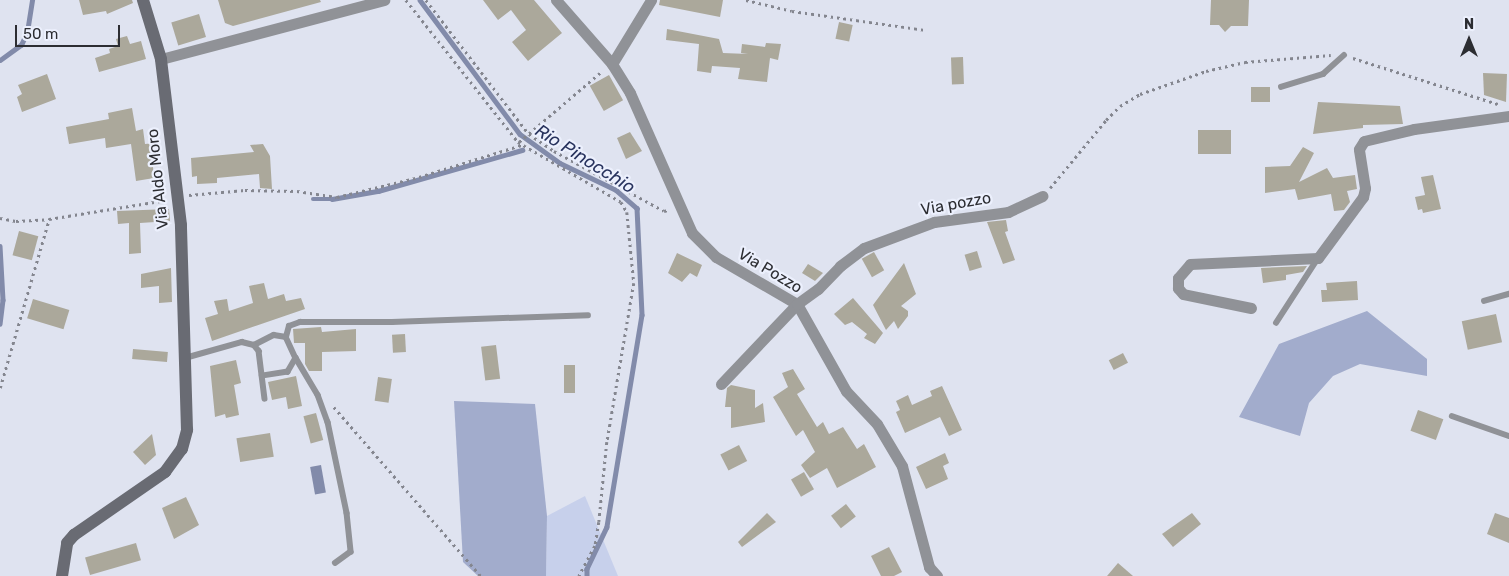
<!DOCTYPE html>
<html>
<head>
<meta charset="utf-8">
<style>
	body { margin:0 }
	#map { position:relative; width:1509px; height:576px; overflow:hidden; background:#dfe3f0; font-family:Rubik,sans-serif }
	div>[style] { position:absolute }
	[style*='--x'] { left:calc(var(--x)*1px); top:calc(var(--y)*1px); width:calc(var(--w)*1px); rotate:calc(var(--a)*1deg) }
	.green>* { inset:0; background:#c7d0eb }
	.forest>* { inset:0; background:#a2accc }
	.water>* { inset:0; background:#828baa; transform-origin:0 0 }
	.stream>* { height:4.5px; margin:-2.25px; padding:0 2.25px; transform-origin:2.25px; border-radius:2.25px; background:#828baa }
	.building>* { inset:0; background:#aba89b; transform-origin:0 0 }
	.path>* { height:2.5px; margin-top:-1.25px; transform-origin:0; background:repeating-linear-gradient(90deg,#84868f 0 2.5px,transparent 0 6.5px) }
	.service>* { height:5.5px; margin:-2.75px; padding:0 2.75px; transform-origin:2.75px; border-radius:2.75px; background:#909297 }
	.minor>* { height:11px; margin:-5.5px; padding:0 5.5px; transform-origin:5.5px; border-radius:5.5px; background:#909297 }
	.secondary>* { height:12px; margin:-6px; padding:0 6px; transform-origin:6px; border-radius:6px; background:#696b73 }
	span { translate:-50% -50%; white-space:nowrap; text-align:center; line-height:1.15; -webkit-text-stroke:4.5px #ecf0fd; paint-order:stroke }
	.street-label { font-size:16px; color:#2c2d32 }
	.water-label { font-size:18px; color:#28335e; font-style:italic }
	.north { position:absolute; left:1444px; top:15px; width:50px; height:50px; -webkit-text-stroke:4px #ecf0fd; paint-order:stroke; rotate:0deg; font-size:14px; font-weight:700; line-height:20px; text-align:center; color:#2c2d32 }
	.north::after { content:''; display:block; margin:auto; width:18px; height:22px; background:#2c2d32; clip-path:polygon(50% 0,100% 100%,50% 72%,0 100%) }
	.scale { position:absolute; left:15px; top:25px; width:105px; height:22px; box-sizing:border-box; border:2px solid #2c2d32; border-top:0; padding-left:6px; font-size:15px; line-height:18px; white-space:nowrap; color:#2c2d32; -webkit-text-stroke:4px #ecf0fd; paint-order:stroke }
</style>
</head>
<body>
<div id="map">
	<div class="green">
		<div style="clip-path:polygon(585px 496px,618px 576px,546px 576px,547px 516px)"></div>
	</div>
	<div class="forest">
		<div style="clip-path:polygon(1367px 311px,1427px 359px,1427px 376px,1360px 364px,1333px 376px,1309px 403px,1300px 436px,1239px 417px,1279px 344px)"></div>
		<div style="clip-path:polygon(454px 401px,535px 404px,547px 516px,546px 576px,478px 576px,463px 562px)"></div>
	</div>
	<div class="water">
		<div style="left:321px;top:465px;width:28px;height:11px;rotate:80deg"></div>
	</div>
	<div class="stream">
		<div style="--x:420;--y:0;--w:167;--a:53.3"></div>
		<div style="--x:520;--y:134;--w:49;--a:35.9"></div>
		<div style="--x:560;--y:163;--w:62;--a:25.7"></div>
		<div style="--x:616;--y:190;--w:28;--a:41"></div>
		<div style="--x:637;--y:208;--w:107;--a:87.3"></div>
		<div style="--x:642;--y:315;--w:215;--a:99.4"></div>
		<div style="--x:607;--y:527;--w:47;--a:115.5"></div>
		<div style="--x:587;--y:569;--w:7;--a:90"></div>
		<div style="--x:0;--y:60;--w:26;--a:-36"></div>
		<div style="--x:21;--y:45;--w:14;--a:-65"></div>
		<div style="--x:27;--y:32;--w:32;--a:-81"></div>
		<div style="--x:313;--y:199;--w:19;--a:0"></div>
		<div style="--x:332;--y:199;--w:47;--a:-9.9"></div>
		<div style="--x:378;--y:191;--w:150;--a:-15.9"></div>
		<div style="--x:0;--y:246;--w:54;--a:86.8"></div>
		<div style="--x:3;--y:300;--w:24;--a:97"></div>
	</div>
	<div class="building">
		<div style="clip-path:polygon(79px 0,132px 0,133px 3px,107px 14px,106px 11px,83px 15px)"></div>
		<div style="clip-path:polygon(218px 0,320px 0,321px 2px,233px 26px,225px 23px)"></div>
		<div style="clip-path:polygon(483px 0,534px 0,562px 33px,528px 61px,512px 42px,526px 30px,511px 10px,498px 20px)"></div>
		<div style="clip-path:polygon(660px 0,723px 0,720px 17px,659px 5px)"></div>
		<div style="clip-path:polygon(1211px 0,1249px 0,1248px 26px,1231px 26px,1225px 32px,1219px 25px,1210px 25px)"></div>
		<div style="left:199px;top:14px;width:24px;height:29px;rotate:73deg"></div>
		<div style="left:839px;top:22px;width:14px;height:17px;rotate:12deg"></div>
		<div style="clip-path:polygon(667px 29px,719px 39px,723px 53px,748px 54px,741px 53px,742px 44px,765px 47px,766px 43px,781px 44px,778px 60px,770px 58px,767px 82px,738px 79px,740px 68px,712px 66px,711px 73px,697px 71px,699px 44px,666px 40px)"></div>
		<div style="clip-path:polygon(127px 36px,130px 44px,141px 41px,146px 59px,99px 72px,95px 58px,110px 53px,109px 49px,118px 46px,116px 39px)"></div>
		<div style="left:963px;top:57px;width:27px;height:12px;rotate:88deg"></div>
		<div style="clip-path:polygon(1483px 73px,1507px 74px,1506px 102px,1484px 95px)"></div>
		<div style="clip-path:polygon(47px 74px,56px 99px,22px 112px,17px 97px,22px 94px,18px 85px)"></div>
		<div style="left:609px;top:75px;width:29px;height:22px;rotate:61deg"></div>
		<div style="left:1251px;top:87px;width:19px;height:15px"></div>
		<div style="clip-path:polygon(1318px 102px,1400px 106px,1403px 124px,1363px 125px,1363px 128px,1313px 134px)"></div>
		<div style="clip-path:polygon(132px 108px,136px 131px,143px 129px,145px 144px,156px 143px,159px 166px,153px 167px,154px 178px,136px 181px,131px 144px,106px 148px,105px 138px,69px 144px,66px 127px,109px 119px,108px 113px)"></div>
		<div style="left:1198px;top:130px;width:33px;height:24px"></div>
		<div style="clip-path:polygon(630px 132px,642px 151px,626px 159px,617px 138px)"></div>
		<div style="clip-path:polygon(263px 144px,270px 156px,272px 189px,260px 188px,259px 174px,217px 178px,217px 183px,197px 184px,197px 176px,192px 177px,191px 158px,254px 152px,250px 145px)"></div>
		<div style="clip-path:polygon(1303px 147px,1314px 153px,1299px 182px,1327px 168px,1333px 178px,1355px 175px,1357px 189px,1347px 191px,1350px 202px,1344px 210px,1334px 211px,1331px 194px,1298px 200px,1295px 189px,1265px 193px,1265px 167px,1290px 166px)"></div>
		<div style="clip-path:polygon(1433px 175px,1441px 209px,1423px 213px,1422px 209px,1418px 210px,1415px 197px,1425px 195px,1421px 177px)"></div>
		<div style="clip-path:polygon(169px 209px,170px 221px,140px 223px,141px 253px,129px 254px,129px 223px,118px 224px,117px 211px)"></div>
		<div style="clip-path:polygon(1006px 220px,1008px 231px,1005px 232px,1015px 260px,1003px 264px,987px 222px)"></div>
		<div style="left:19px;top:231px;width:20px;height:25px;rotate:15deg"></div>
		<div style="left:977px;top:251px;width:17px;height:13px;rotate:73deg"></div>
		<div style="left:874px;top:252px;width:21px;height:14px;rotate:61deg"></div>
		<div style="clip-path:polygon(677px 253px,702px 265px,697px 277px,690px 273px,682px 282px,668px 273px)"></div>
		<div style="clip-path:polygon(904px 263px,916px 294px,901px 306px,908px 311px,908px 316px,898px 329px,894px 321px,886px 330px,873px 305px)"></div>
		<div style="clip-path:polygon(808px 264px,823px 273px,815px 281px,802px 273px)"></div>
		<div style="clip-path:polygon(1307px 266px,1303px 272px,1286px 275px,1286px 280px,1263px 283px,1261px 268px)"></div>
		<div style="clip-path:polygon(171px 268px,172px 302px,159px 303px,159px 286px,141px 288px,141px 274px)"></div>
		<div style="clip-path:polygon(1357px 281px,1358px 300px,1322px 302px,1321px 290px,1327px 290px,1326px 283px)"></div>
		<div style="clip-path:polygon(264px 283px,268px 299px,284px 294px,286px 301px,301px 298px,305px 309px,212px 341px,205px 318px,218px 314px,214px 301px,227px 299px,229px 311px,253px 303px,249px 286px)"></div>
		<div style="clip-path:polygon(853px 298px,883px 333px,875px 344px,864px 338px,867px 334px,852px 322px,845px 325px,834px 314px)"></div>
		<div style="left:33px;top:299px;width:38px;height:20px;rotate:17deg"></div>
		<div style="left:1496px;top:314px;width:29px;height:35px;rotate:78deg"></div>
		<div style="clip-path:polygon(321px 327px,322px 332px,356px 329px,356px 351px,322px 352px,322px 371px,309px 371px,305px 364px,305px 343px,294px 343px,293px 329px)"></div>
		<div style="left:405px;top:334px;width:18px;height:13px;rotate:87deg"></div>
		<div style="left:496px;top:345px;width:34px;height:15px;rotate:83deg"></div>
		<div style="left:133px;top:349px;width:35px;height:10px;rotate:5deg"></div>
		<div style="left:1123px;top:353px;width:11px;height:16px;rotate:63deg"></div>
		<div style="clip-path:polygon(236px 360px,241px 383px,234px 385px,239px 415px,226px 418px,225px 414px,215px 417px,210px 366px)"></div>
		<div style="left:564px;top:365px;width:11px;height:28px"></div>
		<div style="clip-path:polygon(793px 369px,805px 389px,797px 394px,817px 427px,823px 422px,829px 434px,843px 427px,857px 449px,864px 444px,876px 467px,837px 488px,827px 468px,810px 478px,801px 465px,815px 452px,803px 430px,796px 436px,773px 397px,788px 387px,782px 373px)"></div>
		<div style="clip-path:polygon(296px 376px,302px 406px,288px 409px,286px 397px,272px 400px,268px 382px)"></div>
		<div style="left:378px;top:377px;width:14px;height:24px;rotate:8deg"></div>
		<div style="clip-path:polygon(731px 385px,755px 390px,755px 408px,763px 403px,765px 422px,731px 428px,731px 407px,725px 407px,727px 388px)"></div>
		<div style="clip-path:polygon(942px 386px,962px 430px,949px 436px,940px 417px,905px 433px,896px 412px,900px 410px,896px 401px,908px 395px,912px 405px,932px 396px,930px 391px)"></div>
		<div style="left:1418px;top:410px;width:27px;height:22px;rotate:20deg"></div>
		<div style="left:316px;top:413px;width:28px;height:13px;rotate:75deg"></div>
		<div style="left:270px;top:433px;width:24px;height:34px;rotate:81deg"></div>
		<div style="clip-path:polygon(152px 434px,156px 455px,145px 465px,133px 452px)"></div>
		<div style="left:739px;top:445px;width:18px;height:21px;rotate:63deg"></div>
		<div style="clip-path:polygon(945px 453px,949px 463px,943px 466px,948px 479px,926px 489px,916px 467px)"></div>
		<div style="left:804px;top:472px;width:20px;height:15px;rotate:60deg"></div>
		<div style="clip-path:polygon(186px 497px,199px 525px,174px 539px,162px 508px)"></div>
		<div style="left:846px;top:504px;width:16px;height:19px;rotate:52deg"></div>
		<div style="clip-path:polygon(767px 513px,776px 522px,742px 547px,738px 542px)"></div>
		<div style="clip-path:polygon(1192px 513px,1201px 524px,1173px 547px,1162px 534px)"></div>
		<div style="clip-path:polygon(1495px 513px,1509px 518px,1509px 543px,1487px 534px)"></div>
		<div style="left:136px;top:543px;width:18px;height:53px;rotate:74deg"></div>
		<div style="clip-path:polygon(889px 547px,902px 572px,894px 576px,881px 576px,871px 556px)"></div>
		<div style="clip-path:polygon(1118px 563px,1133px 576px,1107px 576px)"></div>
	</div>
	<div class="path">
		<div style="--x:406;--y:0;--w:181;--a:51.7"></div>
		<div style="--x:518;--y:142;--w:119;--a:30.2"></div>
		<div style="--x:621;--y:202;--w:12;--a:59"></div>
		<div style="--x:627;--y:212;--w:71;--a:84.4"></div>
		<div style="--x:634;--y:283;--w:161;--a:99.6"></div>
		<div style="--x:607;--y:442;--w:80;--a:95.7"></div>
		<div style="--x:599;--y:522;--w:24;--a:99"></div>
		<div style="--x:595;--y:546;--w:34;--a:118"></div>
		<div style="--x:426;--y:0;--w:169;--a:52.5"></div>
		<div style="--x:529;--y:134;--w:30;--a:34"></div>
		<div style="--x:554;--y:151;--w:125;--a:28.6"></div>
		<div style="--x:664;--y:211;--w:4;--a:-14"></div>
		<div style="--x:746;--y:0;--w:47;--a:13.4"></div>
		<div style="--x:792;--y:11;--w:134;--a:8.1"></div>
		<div style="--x:1353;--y:58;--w:152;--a:17.6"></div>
		<div style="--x:519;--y:142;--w:109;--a:-40.5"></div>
		<div style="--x:1050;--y:188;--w:88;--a:-50.5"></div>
		<div style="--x:1106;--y:120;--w:20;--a:-45"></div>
		<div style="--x:1120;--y:106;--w:23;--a:-31"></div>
		<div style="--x:1140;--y:94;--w:70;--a:-19.2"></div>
		<div style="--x:1206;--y:71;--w:40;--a:-13"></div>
		<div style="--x:1245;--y:62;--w:86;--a:-4.7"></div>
		<div style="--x:189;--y:195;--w:56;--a:-5.1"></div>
		<div style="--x:245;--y:190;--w:52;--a:1.1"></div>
		<div style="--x:297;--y:191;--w:40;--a:8.5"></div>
		<div style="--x:337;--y:197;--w:84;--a:-13.7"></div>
		<div style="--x:419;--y:177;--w:108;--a:-17.3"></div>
		<div style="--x:0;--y:218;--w:16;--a:11"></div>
		<div style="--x:16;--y:221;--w:33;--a:-3"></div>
		<div style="--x:0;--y:388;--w:176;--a:-73.8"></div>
		<div style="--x:49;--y:219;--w:119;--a:-9.2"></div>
		<div style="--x:334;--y:407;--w:224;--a:49"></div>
	</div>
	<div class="service">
		<div style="--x:1281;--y:87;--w:44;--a:-17.2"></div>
		<div style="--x:1323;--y:74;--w:28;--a:-42"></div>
		<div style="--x:1484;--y:301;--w:26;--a:-16"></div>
		<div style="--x:1276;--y:323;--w:77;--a:-57.1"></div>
		<div style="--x:286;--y:337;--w:11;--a:-75"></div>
		<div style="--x:289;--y:326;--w:12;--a:-20"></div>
		<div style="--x:300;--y:322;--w:92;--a:0"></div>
		<div style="--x:392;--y:322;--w:196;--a:-2"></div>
		<div style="--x:254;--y:345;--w:22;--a:-27"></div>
		<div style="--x:274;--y:335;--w:12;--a:9"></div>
		<div style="--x:286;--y:337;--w:23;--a:65"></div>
		<div style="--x:296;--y:358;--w:16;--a:120"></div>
		<div style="--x:288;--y:372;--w:26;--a:171"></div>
		<div style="--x:185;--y:358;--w:59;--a:-15.7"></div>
		<div style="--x:242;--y:342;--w:12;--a:14"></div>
		<div style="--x:254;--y:345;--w:8;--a:50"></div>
		<div style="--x:259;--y:351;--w:48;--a:82.9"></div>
		<div style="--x:296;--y:358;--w:43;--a:59.3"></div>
		<div style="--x:318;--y:395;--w:29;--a:70"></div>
		<div style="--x:328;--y:422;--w:93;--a:78.2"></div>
		<div style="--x:347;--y:513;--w:39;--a:84"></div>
		<div style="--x:351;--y:552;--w:19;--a:144"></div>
		<div style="--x:1452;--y:416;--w:60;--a:19.3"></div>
	</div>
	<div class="minor">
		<div style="--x:556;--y:0;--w:85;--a:48.8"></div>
		<div style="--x:612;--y:64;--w:34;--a:58"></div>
		<div style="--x:630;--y:93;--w:153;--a:66.1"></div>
		<div style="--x:692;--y:233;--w:34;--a:45"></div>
		<div style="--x:716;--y:257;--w:94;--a:30.1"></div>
		<div style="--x:797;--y:304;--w:100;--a:60.6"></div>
		<div style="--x:846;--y:391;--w:45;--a:46.8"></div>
		<div style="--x:877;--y:424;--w:49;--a:59.2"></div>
		<div style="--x:902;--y:466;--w:105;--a:75"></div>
		<div style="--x:929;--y:567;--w:12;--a:48"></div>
		<div style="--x:161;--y:59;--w:231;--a:-14.8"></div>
		<div style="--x:612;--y:64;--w:75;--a:-58.6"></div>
		<div style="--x:1251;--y:308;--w:69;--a:-168.4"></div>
		<div style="--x:1183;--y:294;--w:8;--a:-130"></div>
		<div style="--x:1178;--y:288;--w:10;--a:-90"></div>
		<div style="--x:1178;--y:278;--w:18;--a:-49"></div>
		<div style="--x:1190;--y:264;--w:128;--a:-2.7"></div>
		<div style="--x:1318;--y:258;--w:76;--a:-53.6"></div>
		<div style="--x:1363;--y:197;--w:9;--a:-77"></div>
		<div style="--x:1365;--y:188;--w:39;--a:-99"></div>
		<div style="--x:1359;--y:149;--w:9;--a:-58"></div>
		<div style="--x:1364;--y:141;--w:51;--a:-13.5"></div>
		<div style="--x:1414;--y:129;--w:96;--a:-7.8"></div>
		<div style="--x:721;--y:384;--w:110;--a:-46.5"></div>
		<div style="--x:797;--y:304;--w:26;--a:-36"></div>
		<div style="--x:818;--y:289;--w:32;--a:-46"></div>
		<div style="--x:840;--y:266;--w:30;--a:-37"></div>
		<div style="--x:864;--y:248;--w:75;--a:-20.4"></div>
		<div style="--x:934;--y:222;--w:75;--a:-7.7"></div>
		<div style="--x:1008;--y:212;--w:38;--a:-25"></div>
	</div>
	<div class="secondary">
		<div style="--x:62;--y:576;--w:33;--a:-81"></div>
		<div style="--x:67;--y:543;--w:11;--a:-49"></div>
		<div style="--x:74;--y:535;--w:111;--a:-34.7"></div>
		<div style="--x:165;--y:472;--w:29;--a:-54"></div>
		<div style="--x:182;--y:449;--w:20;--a:-75"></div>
		<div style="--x:187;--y:430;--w:205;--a:-91.7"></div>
		<div style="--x:181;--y:225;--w:167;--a:-96.9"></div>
		<div style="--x:161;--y:59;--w:62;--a:-107"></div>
	</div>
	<div class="street-label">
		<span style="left:158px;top:179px;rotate:-96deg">Via Aldo Moro</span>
		<span style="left:956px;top:204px;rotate:-10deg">Via pozzo</span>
		<span style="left:770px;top:271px;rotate:31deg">Via Pozzo</span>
	</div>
	<div class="water-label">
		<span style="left:585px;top:159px;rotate:32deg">Rio Pinocchio</span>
	</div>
	<div class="north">N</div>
	<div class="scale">50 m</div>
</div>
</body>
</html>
